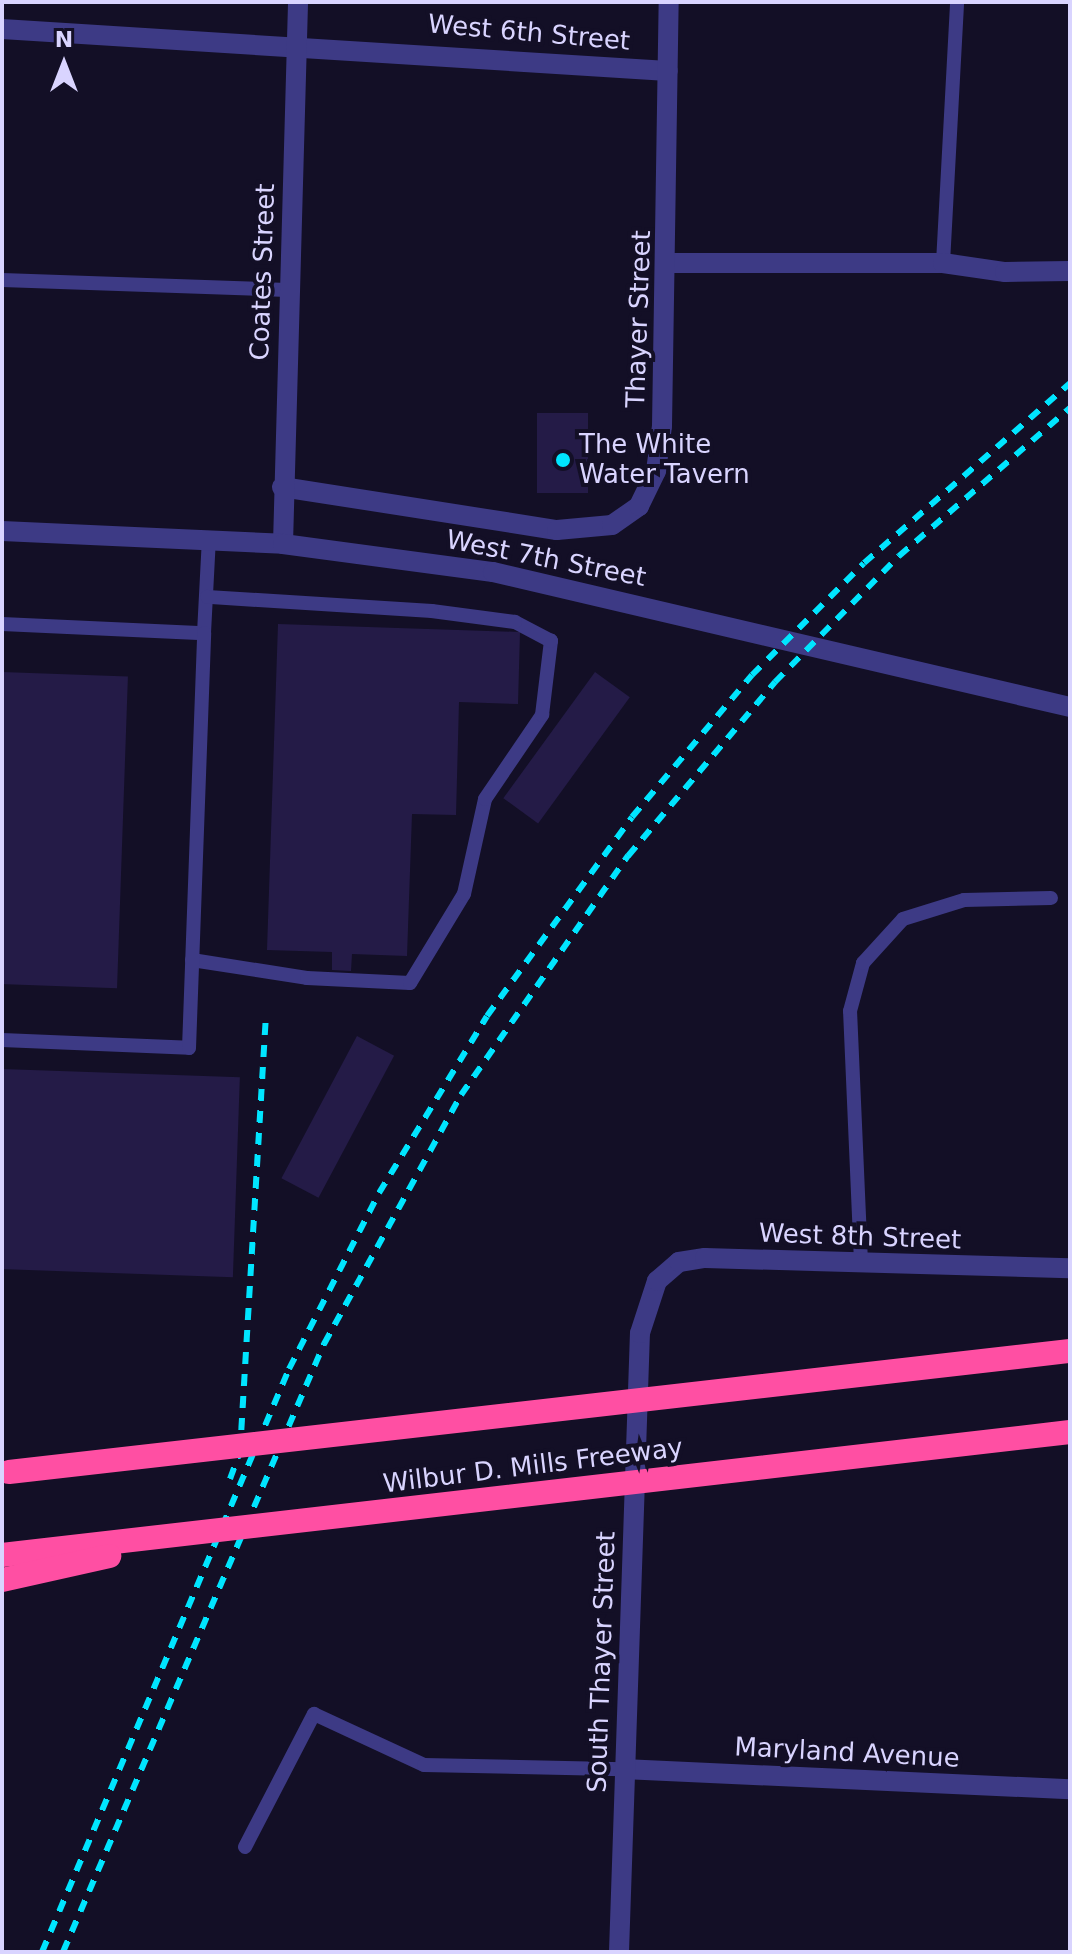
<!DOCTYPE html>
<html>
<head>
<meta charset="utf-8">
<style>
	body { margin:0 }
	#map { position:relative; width:1072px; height:1954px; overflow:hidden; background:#130f26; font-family:"DejaVu Sans",sans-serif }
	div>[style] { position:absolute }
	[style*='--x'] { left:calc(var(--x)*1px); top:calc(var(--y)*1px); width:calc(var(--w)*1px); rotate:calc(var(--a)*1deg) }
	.building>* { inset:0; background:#241b47; transform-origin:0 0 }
	.service>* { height:14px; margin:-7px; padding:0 7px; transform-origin:7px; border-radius:7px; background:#3d3a85 }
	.minor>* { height:20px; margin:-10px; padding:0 10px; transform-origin:10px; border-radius:10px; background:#3d3a85 }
	.tertiary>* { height:20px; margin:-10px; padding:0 10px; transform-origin:10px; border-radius:10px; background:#3d3a85 }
	.rail>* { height:6px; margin-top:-3px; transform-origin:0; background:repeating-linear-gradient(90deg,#00e5ff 0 12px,transparent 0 22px) }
	.motorway-bridge>* { height:24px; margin:-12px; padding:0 12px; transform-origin:12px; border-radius:12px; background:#ff4fa3 }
	.dots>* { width:22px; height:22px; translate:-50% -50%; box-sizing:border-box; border:4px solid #130f26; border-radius:50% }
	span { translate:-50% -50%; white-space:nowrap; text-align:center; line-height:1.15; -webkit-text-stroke:8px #130f26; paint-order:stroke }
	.street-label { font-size:26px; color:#d9d4ff }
	.poi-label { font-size:26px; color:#d9d4ff }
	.left { translate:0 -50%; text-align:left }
	.frame { position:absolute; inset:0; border:4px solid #d9d4ff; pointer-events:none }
	.north { position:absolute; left:24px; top:24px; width:80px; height:80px; -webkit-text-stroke:6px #130f26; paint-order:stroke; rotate:0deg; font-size:22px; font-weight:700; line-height:32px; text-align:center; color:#d9d4ff }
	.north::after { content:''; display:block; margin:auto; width:28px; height:36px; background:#d9d4ff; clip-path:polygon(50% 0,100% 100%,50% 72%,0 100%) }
</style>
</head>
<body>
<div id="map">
	<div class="building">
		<div style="left:537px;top:413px;width:51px;height:80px"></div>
		<div style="clip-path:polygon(278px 624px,520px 632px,518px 704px,459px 702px,456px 815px,412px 814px,407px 956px,352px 954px,351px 971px,332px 970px,332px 952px,267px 950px)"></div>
		<div style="left:2px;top:672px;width:126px;height:312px;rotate:2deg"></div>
		<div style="left:595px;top:672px;width:43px;height:156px;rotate:36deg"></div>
		<div style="left:357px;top:1036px;width:42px;height:161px;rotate:28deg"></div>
		<div style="left:2px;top:1069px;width:238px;height:200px;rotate:2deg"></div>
	</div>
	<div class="service">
		<div style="--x:943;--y:263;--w:261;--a:-86.9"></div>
		<div style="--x:2;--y:280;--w:285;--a:2"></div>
		<div style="--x:2;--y:624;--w:202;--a:2.6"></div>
		<div style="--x:204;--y:633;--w:94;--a:-87"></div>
		<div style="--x:192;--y:960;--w:116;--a:8.9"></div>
		<div style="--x:307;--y:978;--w:103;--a:2.8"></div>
		<div style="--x:410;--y:983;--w:104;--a:-58.8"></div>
		<div style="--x:464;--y:894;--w:97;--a:-77.5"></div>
		<div style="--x:485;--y:799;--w:102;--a:-55.8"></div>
		<div style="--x:542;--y:715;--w:75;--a:-83.1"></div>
		<div style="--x:551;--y:641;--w:41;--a:-152.2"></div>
		<div style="--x:515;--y:622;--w:84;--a:-172.5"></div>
		<div style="--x:432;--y:611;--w:225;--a:-176.4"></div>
		<div style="--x:2;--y:1040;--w:187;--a:2.4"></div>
		<div style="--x:189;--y:1048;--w:415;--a:-87.9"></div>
		<div style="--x:861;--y:1262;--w:251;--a:-92.5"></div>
		<div style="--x:850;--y:1011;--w:50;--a:-74.8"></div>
		<div style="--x:863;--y:963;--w:59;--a:-47.7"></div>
		<div style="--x:903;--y:919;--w:64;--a:-17.3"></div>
		<div style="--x:964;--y:900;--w:87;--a:-1.3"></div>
		<div style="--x:245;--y:1847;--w:150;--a:-62.6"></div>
		<div style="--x:314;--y:1714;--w:121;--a:24.9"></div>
		<div style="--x:424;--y:1765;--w:199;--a:1.2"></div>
	</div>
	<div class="minor">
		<div style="--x:2;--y:29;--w:667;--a:3.61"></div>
		<div style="--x:667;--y:263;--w:276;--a:0"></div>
		<div style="--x:943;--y:263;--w:63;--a:8.3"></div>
		<div style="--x:1005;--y:272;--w:65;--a:-0.9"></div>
		<div style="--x:282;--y:487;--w:278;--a:8.9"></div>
		<div style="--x:557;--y:530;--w:55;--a:-5.2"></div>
		<div style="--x:612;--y:525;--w:33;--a:-35"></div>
		<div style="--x:639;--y:506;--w:39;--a:-64"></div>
		<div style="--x:656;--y:471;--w:45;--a:-82.4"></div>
		<div style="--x:662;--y:426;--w:424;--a:-89.1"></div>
		<div style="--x:283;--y:544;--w:542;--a:-88.41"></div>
		<div style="--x:623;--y:1769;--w:447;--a:2.6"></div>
		<div style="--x:619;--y:1952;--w:619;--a:-88.06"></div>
		<div style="--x:640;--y:1333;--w:55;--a:-71.9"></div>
		<div style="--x:657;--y:1281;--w:29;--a:-41"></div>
		<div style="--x:679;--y:1262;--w:26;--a:-9"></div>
		<div style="--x:705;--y:1258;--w:365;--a:1.6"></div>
	</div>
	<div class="tertiary">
		<div style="--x:2;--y:531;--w:281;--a:2.6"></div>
		<div style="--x:283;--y:544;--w:212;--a:7.6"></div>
		<div style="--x:493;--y:572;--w:593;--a:13.17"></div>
	</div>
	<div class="rail">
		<div style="--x:230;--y:1479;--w:29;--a:-70"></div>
		<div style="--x:240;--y:1452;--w:437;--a:-86.6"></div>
		<div style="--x:42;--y:1952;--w:633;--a:-67.04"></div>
		<div style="--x:289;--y:1369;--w:198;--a:-62.9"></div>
		<div style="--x:379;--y:1193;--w:207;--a:-58.6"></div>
		<div style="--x:487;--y:1016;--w:246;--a:-53.9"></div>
		<div style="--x:632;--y:817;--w:186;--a:-49.8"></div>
		<div style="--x:752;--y:675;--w:158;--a:-45"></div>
		<div style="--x:864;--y:563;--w:274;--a:-41.1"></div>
		<div style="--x:63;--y:1952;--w:662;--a:-66.77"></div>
		<div style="--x:324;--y:1344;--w:284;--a:-61.2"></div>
		<div style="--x:461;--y:1095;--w:292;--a:-55.1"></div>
		<div style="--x:628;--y:856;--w:228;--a:-49.8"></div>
		<div style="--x:775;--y:682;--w:177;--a:-45.5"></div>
		<div style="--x:899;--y:556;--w:226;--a:-40.9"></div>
	</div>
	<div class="motorway-bridge">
		<div style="--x:9;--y:1472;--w:1068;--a:-6.51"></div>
		<div style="--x:2;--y:1555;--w:1075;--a:-6.57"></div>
		<div style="--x:2;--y:1580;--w:110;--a:-12.6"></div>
	</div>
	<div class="dots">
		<div style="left:563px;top:460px;background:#00e5ff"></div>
	</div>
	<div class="street-label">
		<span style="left:529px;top:33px;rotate:5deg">West 6th Street</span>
		<span style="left:263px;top:272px;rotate:-88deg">Coates Street</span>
		<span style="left:639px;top:319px;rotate:-88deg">Thayer Street</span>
		<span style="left:546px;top:559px;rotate:11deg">West 7th Street</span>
		<span style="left:860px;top:1237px;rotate:2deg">West 8th Street</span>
		<span style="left:533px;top:1466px;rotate:-7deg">Wilbur D. Mills Freeway</span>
		<span style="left:602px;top:1662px;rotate:-88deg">South Thayer Street</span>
		<span style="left:847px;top:1753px;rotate:3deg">Maryland Avenue</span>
	</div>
	<div class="poi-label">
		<span class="left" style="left:579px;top:460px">The White<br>Water Tavern</span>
	</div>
	<div class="frame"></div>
	<div class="north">N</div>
</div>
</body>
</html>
